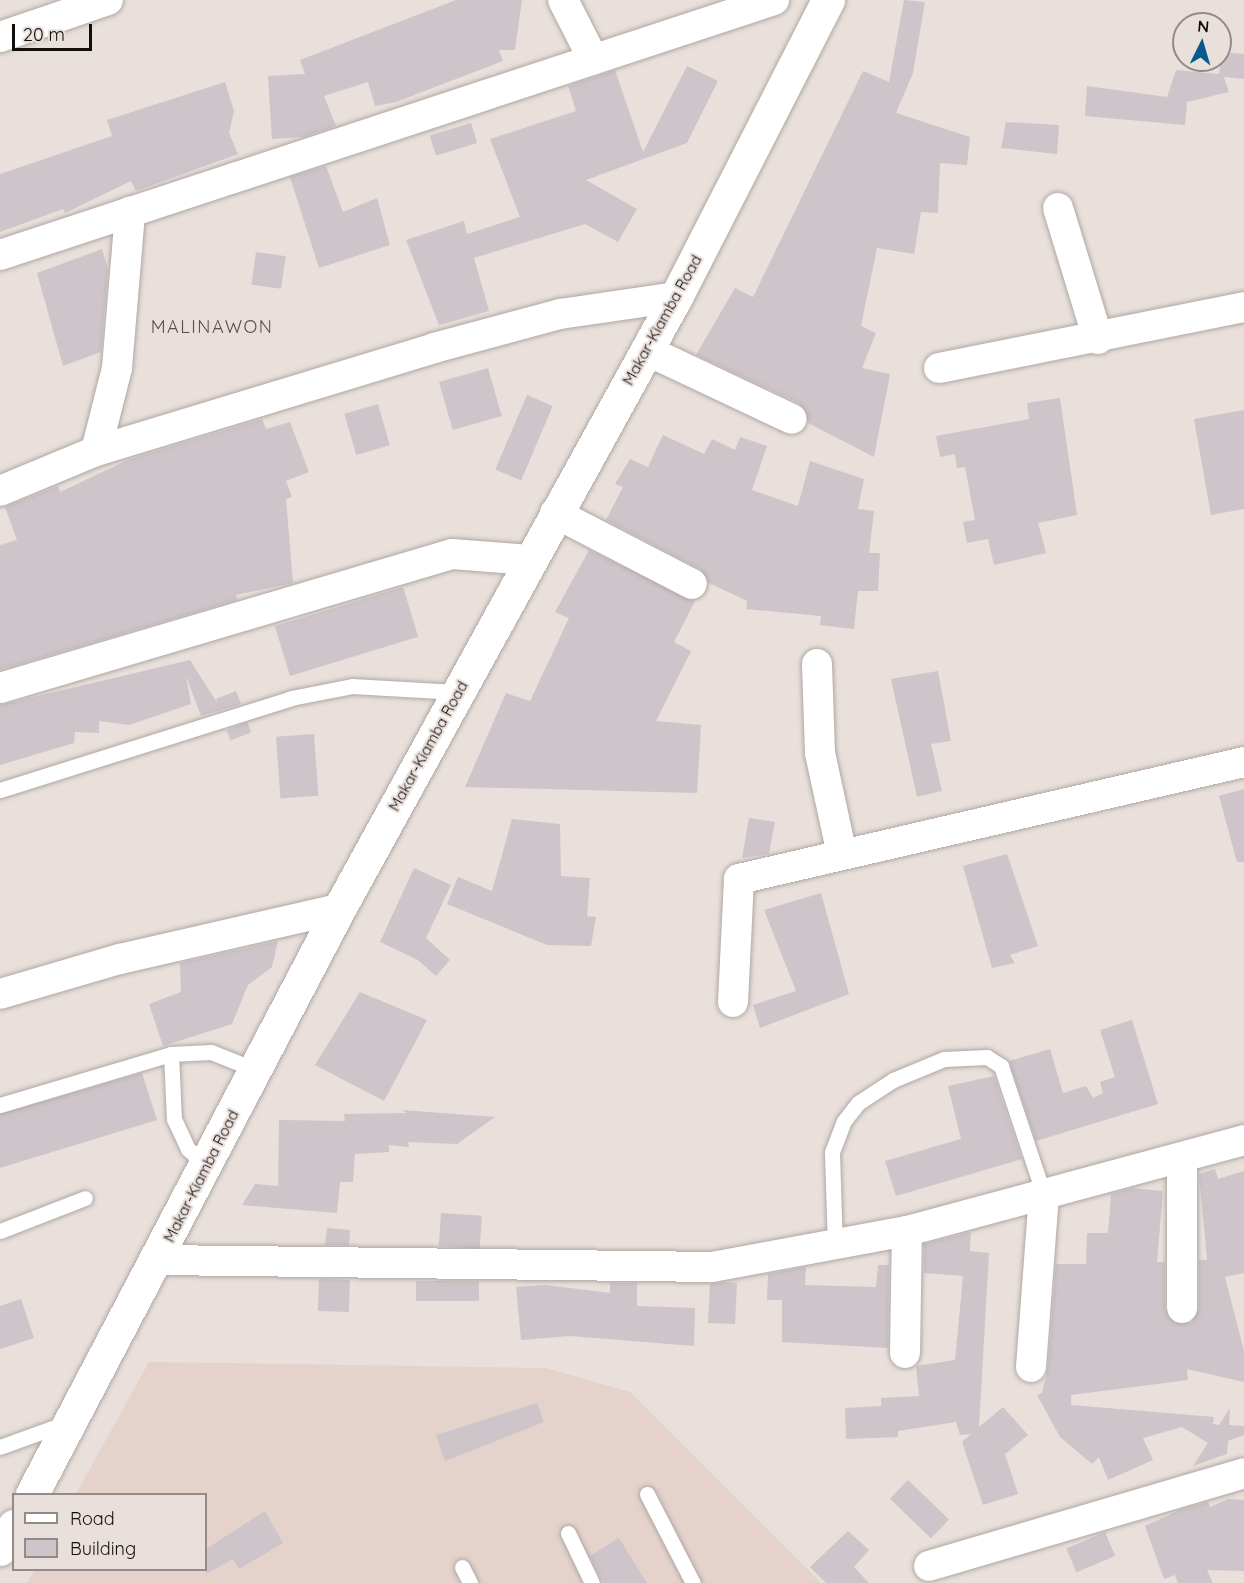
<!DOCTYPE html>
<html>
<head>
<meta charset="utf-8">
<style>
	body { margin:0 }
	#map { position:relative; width:1244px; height:1583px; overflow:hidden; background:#e9dfdb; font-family:Quicksand,sans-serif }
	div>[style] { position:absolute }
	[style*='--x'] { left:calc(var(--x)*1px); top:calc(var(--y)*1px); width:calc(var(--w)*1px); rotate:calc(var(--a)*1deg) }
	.built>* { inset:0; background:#e4d2cb }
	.building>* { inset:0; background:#cdc5ca; transform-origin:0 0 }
	.roads { filter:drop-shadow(0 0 2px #b0a7a3) drop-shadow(0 0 2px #b0a7a3) }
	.lane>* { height:15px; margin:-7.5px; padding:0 7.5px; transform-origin:7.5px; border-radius:7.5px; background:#fff }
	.street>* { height:30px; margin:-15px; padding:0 15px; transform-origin:15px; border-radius:15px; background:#fff }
	.primary>* { height:33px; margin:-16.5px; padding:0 16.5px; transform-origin:16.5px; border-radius:16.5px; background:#fff }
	span { translate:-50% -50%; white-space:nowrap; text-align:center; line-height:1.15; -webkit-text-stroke:4.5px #e9dfdb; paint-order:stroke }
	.street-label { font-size:15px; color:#110e0c }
	.quarter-label { font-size:18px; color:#574f4c; letter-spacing:1.5px }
	.legend { position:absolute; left:12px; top:1493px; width:195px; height:78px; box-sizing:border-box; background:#e9dfdb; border:2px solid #938b88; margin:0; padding:8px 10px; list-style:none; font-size:18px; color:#110e0c }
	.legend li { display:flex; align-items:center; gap:12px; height:30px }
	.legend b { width:30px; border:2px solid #938b88 }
	.north { position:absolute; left:1172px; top:12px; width:60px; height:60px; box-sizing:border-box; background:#e9dfdb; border:2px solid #938b88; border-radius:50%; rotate:5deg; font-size:16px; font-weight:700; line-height:24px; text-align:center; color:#110e0c }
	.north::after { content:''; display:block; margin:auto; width:21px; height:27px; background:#065a8c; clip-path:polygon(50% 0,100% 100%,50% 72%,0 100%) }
	.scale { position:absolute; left:12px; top:24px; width:80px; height:27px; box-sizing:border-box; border:3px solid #110e0c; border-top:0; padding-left:8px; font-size:18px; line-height:21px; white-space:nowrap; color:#110e0c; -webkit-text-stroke:4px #e9dfdb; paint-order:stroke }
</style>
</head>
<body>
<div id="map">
	<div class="built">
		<div style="clip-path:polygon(149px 1362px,546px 1368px,630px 1392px,821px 1583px,27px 1583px,35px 1570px,206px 1570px,206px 1494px,76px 1494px)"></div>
	</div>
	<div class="building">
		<div style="clip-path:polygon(456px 0,522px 0,515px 50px,499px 50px,503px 61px,396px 102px,375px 106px,368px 82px,324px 96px,336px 126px,304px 137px,272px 139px,268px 76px,305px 74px,300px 60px)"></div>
		<div style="clip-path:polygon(904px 0,925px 2px,913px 73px,896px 113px,970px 137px,967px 165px,940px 163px,938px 213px,921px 212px,914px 254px,877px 248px,861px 326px,876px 333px,862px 368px,890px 374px,874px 457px,808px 423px,799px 403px,696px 355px,735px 288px,753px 297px,863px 71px,889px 82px)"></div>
		<div style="clip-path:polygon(1222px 52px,1244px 54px,1244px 79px,1224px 77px,1229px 92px,1187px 102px,1185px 125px,1085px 116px,1087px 86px,1167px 97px,1176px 70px,1219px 74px)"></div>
		<div style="clip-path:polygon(687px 66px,718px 81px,687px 143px,586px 180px,637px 209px,618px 242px,585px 224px,474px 258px,489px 311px,439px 325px,406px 240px,464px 221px,467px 234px,520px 217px,490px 139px,576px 111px,568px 86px,615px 70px,643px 152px)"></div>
		<div style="clip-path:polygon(225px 82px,234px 111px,229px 133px,238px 154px,136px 191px,131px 181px,65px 213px,63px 209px,0 232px,0 174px,112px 136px,107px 120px)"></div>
		<div style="clip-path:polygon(1006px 122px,1059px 125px,1057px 154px,1001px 148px)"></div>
		<div style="left:471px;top:123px;width:21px;height:43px;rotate:73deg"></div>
		<div style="clip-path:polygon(326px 166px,343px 212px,377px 198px,390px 245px,319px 268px,290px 177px)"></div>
		<div style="clip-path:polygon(102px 249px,108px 269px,101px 352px,63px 366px,37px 273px)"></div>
		<div style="left:256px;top:252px;width:30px;height:33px;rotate:8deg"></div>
		<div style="left:488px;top:368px;width:50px;height:51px;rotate:74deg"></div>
		<div style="left:527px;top:395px;width:28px;height:81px;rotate:23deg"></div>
		<div style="clip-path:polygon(1060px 398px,1077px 515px,1038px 523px,1046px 553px,994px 565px,988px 539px,967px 543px,963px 522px,975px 520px,965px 467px,957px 468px,955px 454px,940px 457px,936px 436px,1029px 419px,1027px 403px)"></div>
		<div style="left:378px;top:404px;width:43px;height:35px;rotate:74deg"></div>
		<div style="clip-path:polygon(1244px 410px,1244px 509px,1211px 515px,1194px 419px)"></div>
		<div style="clip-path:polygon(262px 419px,266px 429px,290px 422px,309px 472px,286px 481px,292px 497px,286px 499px,293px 583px,236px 595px,237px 600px,0 670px,0 545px,17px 540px,5px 507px,58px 486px,60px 492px,130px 459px)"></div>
		<div style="clip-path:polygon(663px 435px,704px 454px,712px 439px,735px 450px,740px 437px,767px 446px,752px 490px,798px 506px,810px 461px,864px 479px,858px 509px,874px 511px,869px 553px,880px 553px,878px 591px,858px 591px,854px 629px,820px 625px,821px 616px,746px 609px,747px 601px,709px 583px,700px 569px,606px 520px,623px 487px,615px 484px,630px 459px,648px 467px)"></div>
		<div style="clip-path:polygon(589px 550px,695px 601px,674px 642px,691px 651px,656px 721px,701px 725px,697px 793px,465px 787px,506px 693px,530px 701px,569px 618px,555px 612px)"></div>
		<div style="left:403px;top:587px;width:52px;height:134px;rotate:73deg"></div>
		<div style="clip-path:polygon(190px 660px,218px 704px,216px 699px,236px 691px,241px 704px,201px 716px,186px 676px,191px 704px,129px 725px,99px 721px,99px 733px,75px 732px,74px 743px,0 765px,0 705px)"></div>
		<div style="clip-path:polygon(938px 671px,951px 741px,931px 744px,942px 791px,917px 797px,891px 679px)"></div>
		<div style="left:247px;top:722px;width:11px;height:22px;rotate:68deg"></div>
		<div style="left:314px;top:734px;width:62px;height:38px;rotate:86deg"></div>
		<div style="clip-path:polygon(1244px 789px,1244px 862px,1237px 862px,1219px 796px)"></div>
		<div style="clip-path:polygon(749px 818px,775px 822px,769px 854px,742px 858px)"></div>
		<div style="clip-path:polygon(512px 819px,560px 824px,561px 876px,590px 878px,587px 916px,596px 917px,591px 946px,547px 945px,447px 904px,458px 877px,492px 891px)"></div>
		<div style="clip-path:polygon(1007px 854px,1038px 946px,1010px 955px,1015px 963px,992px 968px,963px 866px)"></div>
		<div style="clip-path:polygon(414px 868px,451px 885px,426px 938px,450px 960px,436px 976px,418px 960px,380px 942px)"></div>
		<div style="clip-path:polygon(821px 893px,849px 994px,760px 1028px,753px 1005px,796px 991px,764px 910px)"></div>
		<div style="clip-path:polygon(278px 941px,272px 967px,248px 985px,232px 1024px,163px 1046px,149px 1004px,181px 992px,180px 963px)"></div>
		<div style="clip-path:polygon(360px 992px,427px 1020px,384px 1101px,315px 1065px)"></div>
		<div style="clip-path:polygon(1132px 1020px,1158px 1104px,1036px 1141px,1009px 1061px,1050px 1049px,1063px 1093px,1086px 1086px,1093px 1098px,1103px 1093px,1100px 1082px,1115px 1077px,1100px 1030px)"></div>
		<div style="clip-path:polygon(142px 1073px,157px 1120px,0 1168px,0 1114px)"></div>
		<div style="clip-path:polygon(994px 1076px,1022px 1159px,896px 1196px,885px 1161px,961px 1139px,948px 1086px)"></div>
		<div style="clip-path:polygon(402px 1110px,495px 1117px,457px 1144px,408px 1142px,409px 1147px,389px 1145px,389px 1152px,355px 1154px,353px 1182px,340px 1182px,337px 1213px,242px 1205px,255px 1184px,278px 1186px,279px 1120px,345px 1121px,344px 1114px,407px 1113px)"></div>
		<div style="clip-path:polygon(1215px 1169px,1218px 1179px,1244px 1171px,1244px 1273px,1225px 1277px,1244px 1351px,1244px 1382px,1187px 1369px,1188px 1380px,1071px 1395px,1071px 1405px,1214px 1417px,1213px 1424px,1219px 1425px,1230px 1408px,1229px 1425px,1244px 1426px,1244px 1435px,1228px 1441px,1227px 1454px,1193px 1466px,1208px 1443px,1182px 1427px,1143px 1438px,1153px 1460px,1108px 1480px,1099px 1457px,1092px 1464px,1060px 1437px,1037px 1395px,1042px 1393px,1048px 1368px,1056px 1264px,1086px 1264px,1087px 1233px,1108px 1233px,1111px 1194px,1133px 1188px,1163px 1191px,1157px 1262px,1165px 1262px,1165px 1309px,1174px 1323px,1191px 1323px,1199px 1309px,1199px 1260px,1207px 1260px,1199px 1174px)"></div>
		<div style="left:441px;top:1213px;width:41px;height:33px;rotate:4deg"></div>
		<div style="clip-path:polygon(327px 1228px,350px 1230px,349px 1245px,325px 1245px)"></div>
		<div style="clip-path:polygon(971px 1232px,970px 1251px,989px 1253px,979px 1427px,1003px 1407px,1028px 1435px,1005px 1454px,1018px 1494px,983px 1505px,962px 1442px,971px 1434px,960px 1435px,956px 1422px,898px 1431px,898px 1437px,846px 1439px,845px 1408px,881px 1406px,881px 1398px,919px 1396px,916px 1366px,955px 1360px,963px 1276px,924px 1273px,924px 1244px)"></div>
		<div style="clip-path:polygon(878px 1265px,889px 1265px,888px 1348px,782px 1342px,782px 1300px,767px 1300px,768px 1274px,806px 1267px,805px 1285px,876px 1287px)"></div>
		<div style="left:319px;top:1279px;width:31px;height:32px;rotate:2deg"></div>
		<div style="left:416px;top:1281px;width:63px;height:20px"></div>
		<div style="clip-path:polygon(724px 1282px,737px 1283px,735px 1324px,708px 1323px,710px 1284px)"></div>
		<div style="clip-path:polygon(610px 1283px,637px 1283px,637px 1306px,695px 1308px,694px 1346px,570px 1336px,521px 1340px,516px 1287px,546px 1285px,610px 1293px)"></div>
		<div style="clip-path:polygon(21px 1299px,34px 1338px,0 1349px,0 1306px)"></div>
		<div style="clip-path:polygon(537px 1403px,544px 1422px,445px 1461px,436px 1435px)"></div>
		<div style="left:908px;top:1480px;width:57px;height:26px;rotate:44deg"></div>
		<div style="clip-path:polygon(1228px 1499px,1244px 1500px,1244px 1571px,1207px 1570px,1213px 1583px,1178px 1583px,1175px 1575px,1164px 1579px,1145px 1526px,1182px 1509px,1208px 1502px,1210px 1507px)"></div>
		<div style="clip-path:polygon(265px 1511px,283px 1543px,239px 1569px,233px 1559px,206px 1574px,206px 1549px)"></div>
		<div style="clip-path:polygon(848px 1531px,869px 1550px,854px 1567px,869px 1583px,826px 1583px,810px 1567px)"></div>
		<div style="left:1105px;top:1532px;width:26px;height:42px;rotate:67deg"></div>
		<div style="clip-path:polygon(619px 1538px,647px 1583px,604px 1583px,600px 1576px,590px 1556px)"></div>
	</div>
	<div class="roads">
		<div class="lane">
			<div style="--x:0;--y:790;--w:305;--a:-17.5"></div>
			<div style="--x:291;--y:698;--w:62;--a:-11.1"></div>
			<div style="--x:352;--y:686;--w:105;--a:3.3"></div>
			<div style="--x:171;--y:1054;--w:65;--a:87.4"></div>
			<div style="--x:174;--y:1119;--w:33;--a:65"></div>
			<div style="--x:188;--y:1149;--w:24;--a:42"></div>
			<div style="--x:0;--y:1105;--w:178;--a:-16.6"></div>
			<div style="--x:171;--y:1054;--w:40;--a:-2.9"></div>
			<div style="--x:211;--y:1052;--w:48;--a:21.8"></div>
			<div style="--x:0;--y:1231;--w:91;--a:-21.2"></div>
			<div style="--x:835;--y:1248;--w:96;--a:-91.8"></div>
			<div style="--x:832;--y:1152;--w:33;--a:-69"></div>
			<div style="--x:844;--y:1121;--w:23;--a:-52"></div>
			<div style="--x:858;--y:1103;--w:42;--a:-33.3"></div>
			<div style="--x:893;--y:1080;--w:55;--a:-22.4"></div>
			<div style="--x:944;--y:1059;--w:43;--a:-2.7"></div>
			<div style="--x:987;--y:1057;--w:17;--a:33"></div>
			<div style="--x:1001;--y:1066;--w:136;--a:71.6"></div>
			<div style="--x:0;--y:1447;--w:70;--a:-20"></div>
			<div style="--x:647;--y:1494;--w:100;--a:62.7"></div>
			<div style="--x:568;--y:1533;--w:55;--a:64.4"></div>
			<div style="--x:462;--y:1567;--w:18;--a:63"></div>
		</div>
		<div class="street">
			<div style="--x:563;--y:0;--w:66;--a:63"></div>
			<div style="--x:0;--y:37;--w:114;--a:-18.9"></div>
			<div style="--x:1058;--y:208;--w:137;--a:73"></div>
			<div style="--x:0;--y:255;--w:815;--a:-18.23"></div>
			<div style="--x:646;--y:350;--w:161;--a:25.3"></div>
			<div style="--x:939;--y:368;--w:311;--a:-11.3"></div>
			<div style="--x:96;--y:451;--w:86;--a:-75.8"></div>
			<div style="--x:117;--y:368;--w:157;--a:-85.2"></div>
			<div style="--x:0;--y:491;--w:104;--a:-22.6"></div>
			<div style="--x:96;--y:451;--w:353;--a:-16.9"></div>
			<div style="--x:434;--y:348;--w:131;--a:-15.1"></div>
			<div style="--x:560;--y:314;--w:117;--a:-8.3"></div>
			<div style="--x:555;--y:513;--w:154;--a:27.4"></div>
			<div style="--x:817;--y:664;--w:89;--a:88.1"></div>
			<div style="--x:820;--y:753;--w:104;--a:77.8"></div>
			<div style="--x:0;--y:688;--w:471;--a:-16.5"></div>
			<div style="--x:452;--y:554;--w:78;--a:4.4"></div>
			<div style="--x:0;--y:994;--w:125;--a:-16.3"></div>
			<div style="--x:120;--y:959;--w:225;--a:-12.9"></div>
			<div style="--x:733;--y:1002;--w:123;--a:-87.2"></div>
			<div style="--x:739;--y:879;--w:518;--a:-13.04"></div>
			<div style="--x:1182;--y:1158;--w:150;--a:90"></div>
			<div style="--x:158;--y:1260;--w:554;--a:0.72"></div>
			<div style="--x:712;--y:1267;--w:198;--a:-10.5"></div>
			<div style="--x:907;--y:1231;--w:349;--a:-15.1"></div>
			<div style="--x:905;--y:1353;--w:122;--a:-89.1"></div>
			<div style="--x:1031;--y:1367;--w:172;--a:-85.7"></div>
			<div style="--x:929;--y:1566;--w:328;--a:-16.4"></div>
		</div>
		<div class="primary">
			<div style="--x:32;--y:1494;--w:661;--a:-62.31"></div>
			<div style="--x:339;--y:909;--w:699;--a:-61.16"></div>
			<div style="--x:676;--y:297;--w:334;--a:-62.9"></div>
			<div style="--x:0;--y:1549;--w:27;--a:-59"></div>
		</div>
	</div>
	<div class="street-label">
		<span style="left:662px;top:320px;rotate:-61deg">Makar-Kiamba Road</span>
		<span style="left:428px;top:746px;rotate:-61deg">Makar-Kiamba Road</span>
		<span style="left:201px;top:1176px;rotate:-63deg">Makar-Kiamba Road</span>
	</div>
	<div class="quarter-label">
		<span style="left:212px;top:327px">MALINAWON</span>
	</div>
	<ul class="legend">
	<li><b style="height:8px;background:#fff"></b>Road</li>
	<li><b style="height:16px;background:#cdc5ca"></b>Building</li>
	</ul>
	<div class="north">N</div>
	<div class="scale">20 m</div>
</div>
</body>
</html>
